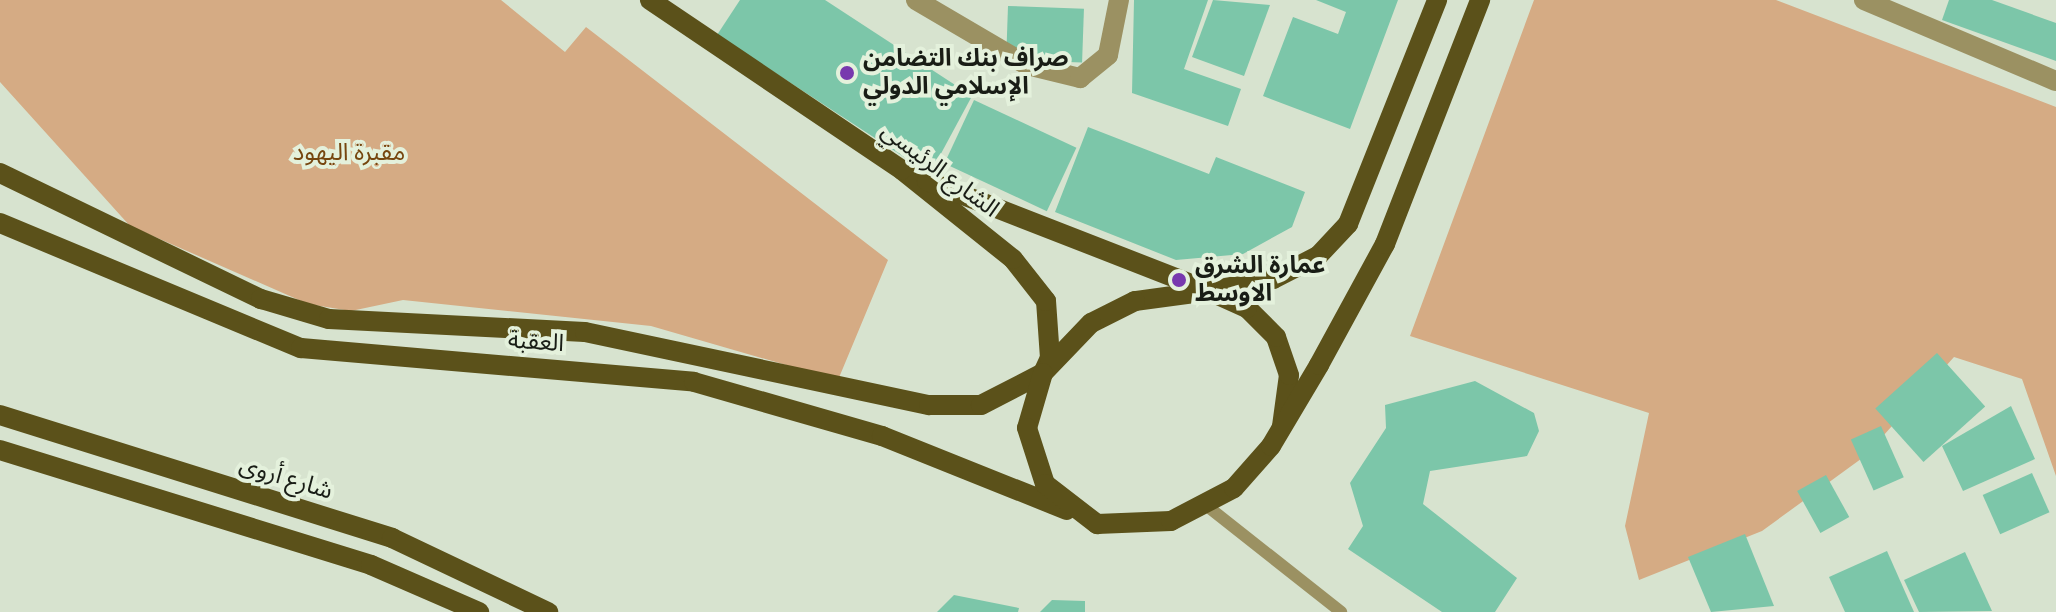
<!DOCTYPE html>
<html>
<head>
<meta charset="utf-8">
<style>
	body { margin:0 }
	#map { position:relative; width:2056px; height:612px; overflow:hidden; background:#d7e3cf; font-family:Karla,"Noto Sans Arabic",sans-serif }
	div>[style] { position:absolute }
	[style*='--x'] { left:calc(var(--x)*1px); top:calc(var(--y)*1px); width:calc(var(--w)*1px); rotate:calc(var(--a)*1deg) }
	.green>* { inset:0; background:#d5ab84 }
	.building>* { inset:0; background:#7cc6a9; transform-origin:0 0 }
	.service>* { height:12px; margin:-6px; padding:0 6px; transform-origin:6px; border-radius:6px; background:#9b9162 }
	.minor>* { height:20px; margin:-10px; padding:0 10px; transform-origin:10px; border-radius:10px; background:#9b9162 }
	.primary>* { height:20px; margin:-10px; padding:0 10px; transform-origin:10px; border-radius:10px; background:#5b511a }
	.dots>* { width:22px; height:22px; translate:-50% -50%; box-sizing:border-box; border:4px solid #e4f1dc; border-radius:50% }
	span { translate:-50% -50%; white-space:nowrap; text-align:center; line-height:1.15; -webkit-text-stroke:8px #e4f1dc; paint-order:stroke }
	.poi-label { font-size:24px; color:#191d16; font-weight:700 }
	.left { translate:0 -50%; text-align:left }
	.park-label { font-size:24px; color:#76460f }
	.street-label { font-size:24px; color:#191d16 }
</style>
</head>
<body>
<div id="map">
	<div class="green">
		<div style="clip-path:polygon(0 0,501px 0,565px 52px,586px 27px,888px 260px,838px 380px,651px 326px,403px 300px,351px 311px,308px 304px,130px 226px,0 82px)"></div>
		<div style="clip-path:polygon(1534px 0,1776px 0,2056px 107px,2056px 476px,2022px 379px,1954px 357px,1865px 456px,1762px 531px,1639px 580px,1625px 526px,1649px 413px,1410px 336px)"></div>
	</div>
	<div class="building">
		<div style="clip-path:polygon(740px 0,825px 0,972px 96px,930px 174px,717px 35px)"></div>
		<div style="clip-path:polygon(1134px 0,1208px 0,1184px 69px,1241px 89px,1228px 126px,1132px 93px)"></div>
		<div style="clip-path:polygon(1213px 0,1270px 5px,1244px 76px,1192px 57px)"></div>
		<div style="clip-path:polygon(1316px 0,1398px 0,1350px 129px,1263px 96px,1293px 17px,1338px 34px,1346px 12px)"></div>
		<div style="clip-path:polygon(1949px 0,1992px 0,2056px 23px,2056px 61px,1942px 20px)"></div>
		<div style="left:1008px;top:6px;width:76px;height:54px;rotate:2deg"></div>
		<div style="left:974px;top:100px;width:113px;height:70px;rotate:25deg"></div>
		<div style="clip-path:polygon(1088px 127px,1209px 174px,1216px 157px,1305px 192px,1292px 227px,1243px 254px,1176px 260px,1055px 212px)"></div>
		<div style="left:1937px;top:353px;width:72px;height:83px;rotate:48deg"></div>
		<div style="clip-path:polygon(1475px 381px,1534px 413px,1539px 431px,1527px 456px,1430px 471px,1423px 504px,1517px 578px,1495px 612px,1442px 612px,1348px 549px,1363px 526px,1350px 483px,1386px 428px,1385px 405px)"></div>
		<div style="clip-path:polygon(2011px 406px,2035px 459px,1963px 491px,1942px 446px)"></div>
		<div style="left:1881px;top:426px;width:56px;height:33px;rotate:66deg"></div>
		<div style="left:2032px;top:473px;width:43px;height:54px;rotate:66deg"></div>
		<div style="left:1826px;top:475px;width:48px;height:33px;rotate:61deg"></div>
		<div style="clip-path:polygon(1745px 534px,1774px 606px,1711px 612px,1688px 557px)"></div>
		<div style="clip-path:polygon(1887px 551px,1914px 612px,1845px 612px,1829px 577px)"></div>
		<div style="clip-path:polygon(1965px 552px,1992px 611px,1919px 612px,1904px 580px)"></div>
		<div style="clip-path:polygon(954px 595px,1019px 608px,1018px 612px,937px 612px)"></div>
		<div style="clip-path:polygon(1052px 600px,1085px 601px,1085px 612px,1040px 612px)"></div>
	</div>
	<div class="service">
		<div style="--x:1207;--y:506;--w:171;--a:38.3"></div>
	</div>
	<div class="minor">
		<div style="--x:916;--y:0;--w:129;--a:30.4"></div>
		<div style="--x:1027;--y:65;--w:55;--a:13.8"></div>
		<div style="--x:1080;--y:78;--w:36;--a:-39"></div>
		<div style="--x:1108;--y:55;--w:56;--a:-78.7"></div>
		<div style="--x:1864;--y:0;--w:208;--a:22.9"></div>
	</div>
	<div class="primary">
		<div style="--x:0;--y:173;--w:290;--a:25.8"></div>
		<div style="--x:261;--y:299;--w:71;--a:16.4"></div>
		<div style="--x:329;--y:319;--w:256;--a:2.9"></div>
		<div style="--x:585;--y:332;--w:352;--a:12"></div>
		<div style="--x:929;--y:405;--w:52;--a:0"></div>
		<div style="--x:981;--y:405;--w:70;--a:-27.3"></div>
		<div style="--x:1043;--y:373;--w:17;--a:-65"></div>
		<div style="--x:1050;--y:358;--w:57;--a:-94"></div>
		<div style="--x:1046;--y:301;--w:53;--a:-128.2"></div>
		<div style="--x:1013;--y:259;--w:142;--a:-141.3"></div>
		<div style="--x:902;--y:170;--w:304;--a:-146"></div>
		<div style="--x:927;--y:181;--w:303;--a:21.3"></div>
		<div style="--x:1209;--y:291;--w:65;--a:-10.6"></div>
		<div style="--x:1273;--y:279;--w:51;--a:-27.1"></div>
		<div style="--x:1318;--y:256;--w:44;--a:-46.8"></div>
		<div style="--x:1348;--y:224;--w:241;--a:-68.3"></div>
		<div style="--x:0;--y:223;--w:326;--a:22.6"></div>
		<div style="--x:301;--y:348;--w:394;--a:4.9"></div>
		<div style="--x:694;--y:382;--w:196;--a:16"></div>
		<div style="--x:882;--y:436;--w:199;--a:21.8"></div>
		<div style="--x:0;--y:415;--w:411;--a:17.4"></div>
		<div style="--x:392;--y:538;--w:173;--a:25.4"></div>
		<div style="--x:1282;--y:426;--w:51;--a:-82.2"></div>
		<div style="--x:1289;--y:375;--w:40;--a:-108.9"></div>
		<div style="--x:1276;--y:337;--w:41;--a:-135"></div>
		<div style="--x:1247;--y:308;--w:42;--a:-155.9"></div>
		<div style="--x:1209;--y:291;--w:75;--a:172.3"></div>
		<div style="--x:1135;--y:301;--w:49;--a:153.4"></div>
		<div style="--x:1091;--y:323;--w:69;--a:133.8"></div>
		<div style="--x:1043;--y:373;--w:57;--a:106.2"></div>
		<div style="--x:1027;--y:428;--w:59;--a:72.2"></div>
		<div style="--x:1045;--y:484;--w:66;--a:37.6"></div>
		<div style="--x:1097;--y:524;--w:74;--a:-2.3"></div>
		<div style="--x:1171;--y:521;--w:71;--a:-27.6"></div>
		<div style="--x:1234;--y:488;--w:56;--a:-48.6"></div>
		<div style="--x:1271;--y:446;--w:94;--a:-59.3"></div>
		<div style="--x:1319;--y:365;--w:138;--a:-61.4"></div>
		<div style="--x:1385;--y:244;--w:262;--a:-68.7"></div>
		<div style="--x:0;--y:450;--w:388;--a:17.2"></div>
		<div style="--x:371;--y:565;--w:118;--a:23.5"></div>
	</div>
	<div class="dots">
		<div style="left:847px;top:73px;background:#7839ae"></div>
		<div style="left:1179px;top:280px;background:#7839ae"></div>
	</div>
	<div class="poi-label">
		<span class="left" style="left:863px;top:73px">صراف بنك التضامن<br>الإسلامي الدولي</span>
		<span class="left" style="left:1195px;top:280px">عمارة الشرق<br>الاوسط</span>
	</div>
	<div class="park-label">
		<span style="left:349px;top:153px">مقبرة اليهود</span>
	</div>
	<div class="street-label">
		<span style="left:940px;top:170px;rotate:37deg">الشارع الرئيسي</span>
		<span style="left:536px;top:342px;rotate:4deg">العقبة</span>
		<span style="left:286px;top:478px;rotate:17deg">شارع أروى</span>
	</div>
</div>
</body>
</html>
